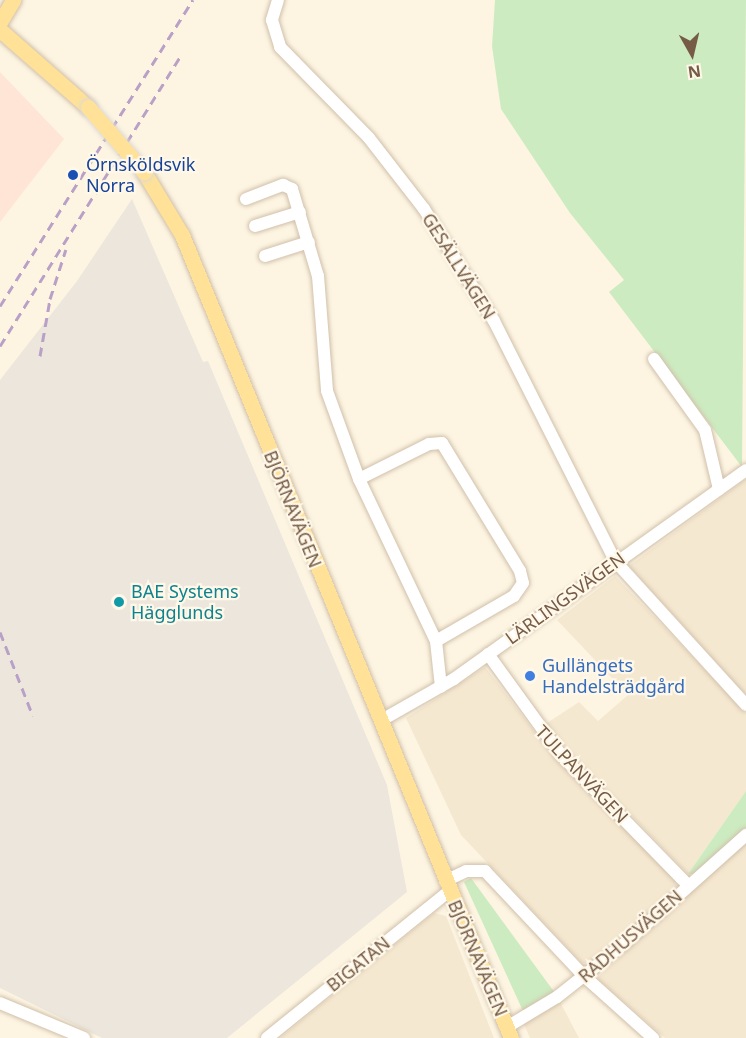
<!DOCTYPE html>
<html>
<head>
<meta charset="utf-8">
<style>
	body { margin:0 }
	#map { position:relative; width:746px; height:1038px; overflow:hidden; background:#fdf5e2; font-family:"Noto Sans",sans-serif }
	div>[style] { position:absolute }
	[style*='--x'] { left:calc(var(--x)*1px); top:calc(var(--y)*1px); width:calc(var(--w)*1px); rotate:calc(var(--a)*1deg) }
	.residential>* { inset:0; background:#f5e8d0 }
	.commercial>* { inset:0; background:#fee5d5 }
	.industrial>* { inset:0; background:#ece6dd }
	.green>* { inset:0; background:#cdebc0 }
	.roads { filter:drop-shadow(0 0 2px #d1c0ab) drop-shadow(0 0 2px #d1c0ab) }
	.minor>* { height:12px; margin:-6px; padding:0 6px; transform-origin:6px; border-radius:6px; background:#fff }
	.major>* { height:15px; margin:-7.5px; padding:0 7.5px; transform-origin:7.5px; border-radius:7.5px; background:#ffe297 }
	.rail>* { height:3px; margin-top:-1.5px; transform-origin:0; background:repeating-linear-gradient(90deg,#b9a0c7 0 9px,transparent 0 15px) }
	.bridges { filter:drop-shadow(0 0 2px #ded8d3) drop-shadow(0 0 2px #ded8d3) }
	.major-bridge>* { height:15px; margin:-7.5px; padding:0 7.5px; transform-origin:7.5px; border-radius:7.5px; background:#ffe297 }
	.dots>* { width:16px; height:16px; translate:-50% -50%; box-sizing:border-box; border:3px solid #fff8e9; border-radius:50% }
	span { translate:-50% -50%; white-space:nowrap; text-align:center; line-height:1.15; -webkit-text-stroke:4.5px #fff8e9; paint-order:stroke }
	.transit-label { font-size:18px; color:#164399 }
	.left { translate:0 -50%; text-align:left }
	.street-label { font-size:18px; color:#765c47 }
	.culture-label { font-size:18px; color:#0d838f }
	.shop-label { font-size:18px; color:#366cbe }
	.north { position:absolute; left:662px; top:24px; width:60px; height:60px; -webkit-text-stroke:4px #fff8e9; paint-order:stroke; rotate:172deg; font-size:16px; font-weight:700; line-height:24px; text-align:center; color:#765c47 }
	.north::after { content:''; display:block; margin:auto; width:21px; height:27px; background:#765c47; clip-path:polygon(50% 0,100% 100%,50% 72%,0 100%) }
</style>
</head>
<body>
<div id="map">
	<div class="residential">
		<div style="clip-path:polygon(746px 479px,746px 695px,629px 566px)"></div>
		<div style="clip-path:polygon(615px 576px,746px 713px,746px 791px,688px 874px,544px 725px,579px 702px,598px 721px,628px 695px,557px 620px)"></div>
		<div style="clip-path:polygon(485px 667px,541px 740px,675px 880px,676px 892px,595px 962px,582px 963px,461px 835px,406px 718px)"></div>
		<div style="clip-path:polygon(746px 843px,746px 1038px,665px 1038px,597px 978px)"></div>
		<div style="clip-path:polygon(434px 913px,446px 916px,494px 1038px,280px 1038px)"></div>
		<div style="clip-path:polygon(559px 1000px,579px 1038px,530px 1038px,523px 1022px)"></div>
	</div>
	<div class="commercial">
		<div style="clip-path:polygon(0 72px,64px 139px,0 222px)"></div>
	</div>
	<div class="industrial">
		<div style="clip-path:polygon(132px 199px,203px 362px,208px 361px,387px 785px,407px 892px,227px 1038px,102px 1038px,0 988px,0 380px,77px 281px)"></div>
	</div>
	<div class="green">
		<div style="clip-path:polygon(495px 0,746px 0,742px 467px,609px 292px,624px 280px,570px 213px,501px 109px,492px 46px)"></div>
		<div style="clip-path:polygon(746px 791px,746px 831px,696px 874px,688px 874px)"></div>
		<div style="clip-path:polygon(471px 878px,555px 993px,523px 1011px,464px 882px)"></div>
	</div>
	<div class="roads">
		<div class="minor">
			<div style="--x:278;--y:0;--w:21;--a:107"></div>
			<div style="--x:272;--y:20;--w:28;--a:73"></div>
			<div style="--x:280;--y:47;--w:127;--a:45.6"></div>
			<div style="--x:369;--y:138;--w:90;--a:52.2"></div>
			<div style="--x:424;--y:209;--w:132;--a:58"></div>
			<div style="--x:494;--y:321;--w:270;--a:63.2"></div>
			<div style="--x:616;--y:562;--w:193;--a:47.7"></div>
			<div style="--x:246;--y:199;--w:40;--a:-21"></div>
			<div style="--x:283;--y:185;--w:10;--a:24"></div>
			<div style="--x:292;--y:189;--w:91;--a:73.4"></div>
			<div style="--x:318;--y:276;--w:115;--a:85.5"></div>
			<div style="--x:327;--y:391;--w:94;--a:70"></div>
			<div style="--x:359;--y:479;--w:179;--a:64.6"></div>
			<div style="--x:436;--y:641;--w:46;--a:83.8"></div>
			<div style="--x:255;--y:226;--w:47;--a:-17.3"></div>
			<div style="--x:265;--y:256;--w:46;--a:-17.7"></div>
			<div style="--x:654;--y:359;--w:87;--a:54.3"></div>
			<div style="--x:705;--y:430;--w:61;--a:76.7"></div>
			<div style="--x:359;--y:479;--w:78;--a:-26.6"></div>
			<div style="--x:429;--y:444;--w:13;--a:-4"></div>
			<div style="--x:442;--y:443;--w:150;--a:58.6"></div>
			<div style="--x:520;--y:571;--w:12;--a:76"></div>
			<div style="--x:523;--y:583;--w:16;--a:125"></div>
			<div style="--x:514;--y:596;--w:90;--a:150"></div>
			<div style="--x:488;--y:654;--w:125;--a:54.1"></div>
			<div style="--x:561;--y:755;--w:182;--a:45.7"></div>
			<div style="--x:380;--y:721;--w:85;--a:-29.6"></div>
			<div style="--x:454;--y:679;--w:359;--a:-35.6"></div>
			<div style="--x:445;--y:881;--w:23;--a:-25"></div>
			<div style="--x:466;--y:871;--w:19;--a:0"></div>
			<div style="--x:485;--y:871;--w:144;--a:46.7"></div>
			<div style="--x:584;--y:976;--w:93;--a:41.9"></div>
			<div style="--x:0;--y:1003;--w:91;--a:22.6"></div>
			<div style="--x:507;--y:1027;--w:58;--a:-31"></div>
			<div style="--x:557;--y:997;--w:85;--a:-38.3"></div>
			<div style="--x:624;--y:944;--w:164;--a:-41.8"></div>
			<div style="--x:267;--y:1038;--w:234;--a:-38.9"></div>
		</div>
		<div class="major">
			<div style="--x:0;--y:22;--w:26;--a:-59"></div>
			<div style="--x:0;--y:30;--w:117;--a:41.2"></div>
			<div style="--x:144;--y:172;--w:74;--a:58.9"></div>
			<div style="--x:182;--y:235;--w:868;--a:67.72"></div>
		</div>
	</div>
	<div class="rail">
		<div style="--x:0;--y:306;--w:362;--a:-57.8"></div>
		<div style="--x:0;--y:346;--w:344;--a:-58.1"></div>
		<div style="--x:40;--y:356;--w:58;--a:-80"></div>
		<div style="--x:50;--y:299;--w:52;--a:-72.3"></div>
		<div style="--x:0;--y:632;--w:90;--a:68.6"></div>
	</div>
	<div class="bridges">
		<div class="major-bridge">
			<div style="--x:88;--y:107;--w:86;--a:49.3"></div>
		</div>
	</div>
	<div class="dots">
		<div style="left:73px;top:175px;background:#1a4fb4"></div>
		<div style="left:119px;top:602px;background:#0f9aa8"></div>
		<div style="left:530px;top:676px;background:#3f7fe0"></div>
	</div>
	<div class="transit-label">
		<span class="left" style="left:86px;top:175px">Örnsköldsvik<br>Norra</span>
	</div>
	<div class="street-label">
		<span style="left:459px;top:266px;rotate:58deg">GESÄLLVÄGEN</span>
		<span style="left:293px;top:509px;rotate:68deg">BJÖRNAVÄGEN</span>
		<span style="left:565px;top:598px;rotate:-36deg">LÄRLINGSVÄGEN</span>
		<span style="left:582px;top:774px;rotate:47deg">TULPANVÄGEN</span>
		<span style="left:630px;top:936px;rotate:-41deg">RADHUSVÄGEN</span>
		<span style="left:478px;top:958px;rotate:67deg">BJÖRNAVÄGEN</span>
		<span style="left:358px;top:964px;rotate:-39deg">BIGATAN</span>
	</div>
	<div class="culture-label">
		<span class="left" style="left:131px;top:602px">BAE Systems<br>Hägglunds</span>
	</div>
	<div class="shop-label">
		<span class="left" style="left:542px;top:676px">Gullängets<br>Handelsträdgård</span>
	</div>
	<div class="north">N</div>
</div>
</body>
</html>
